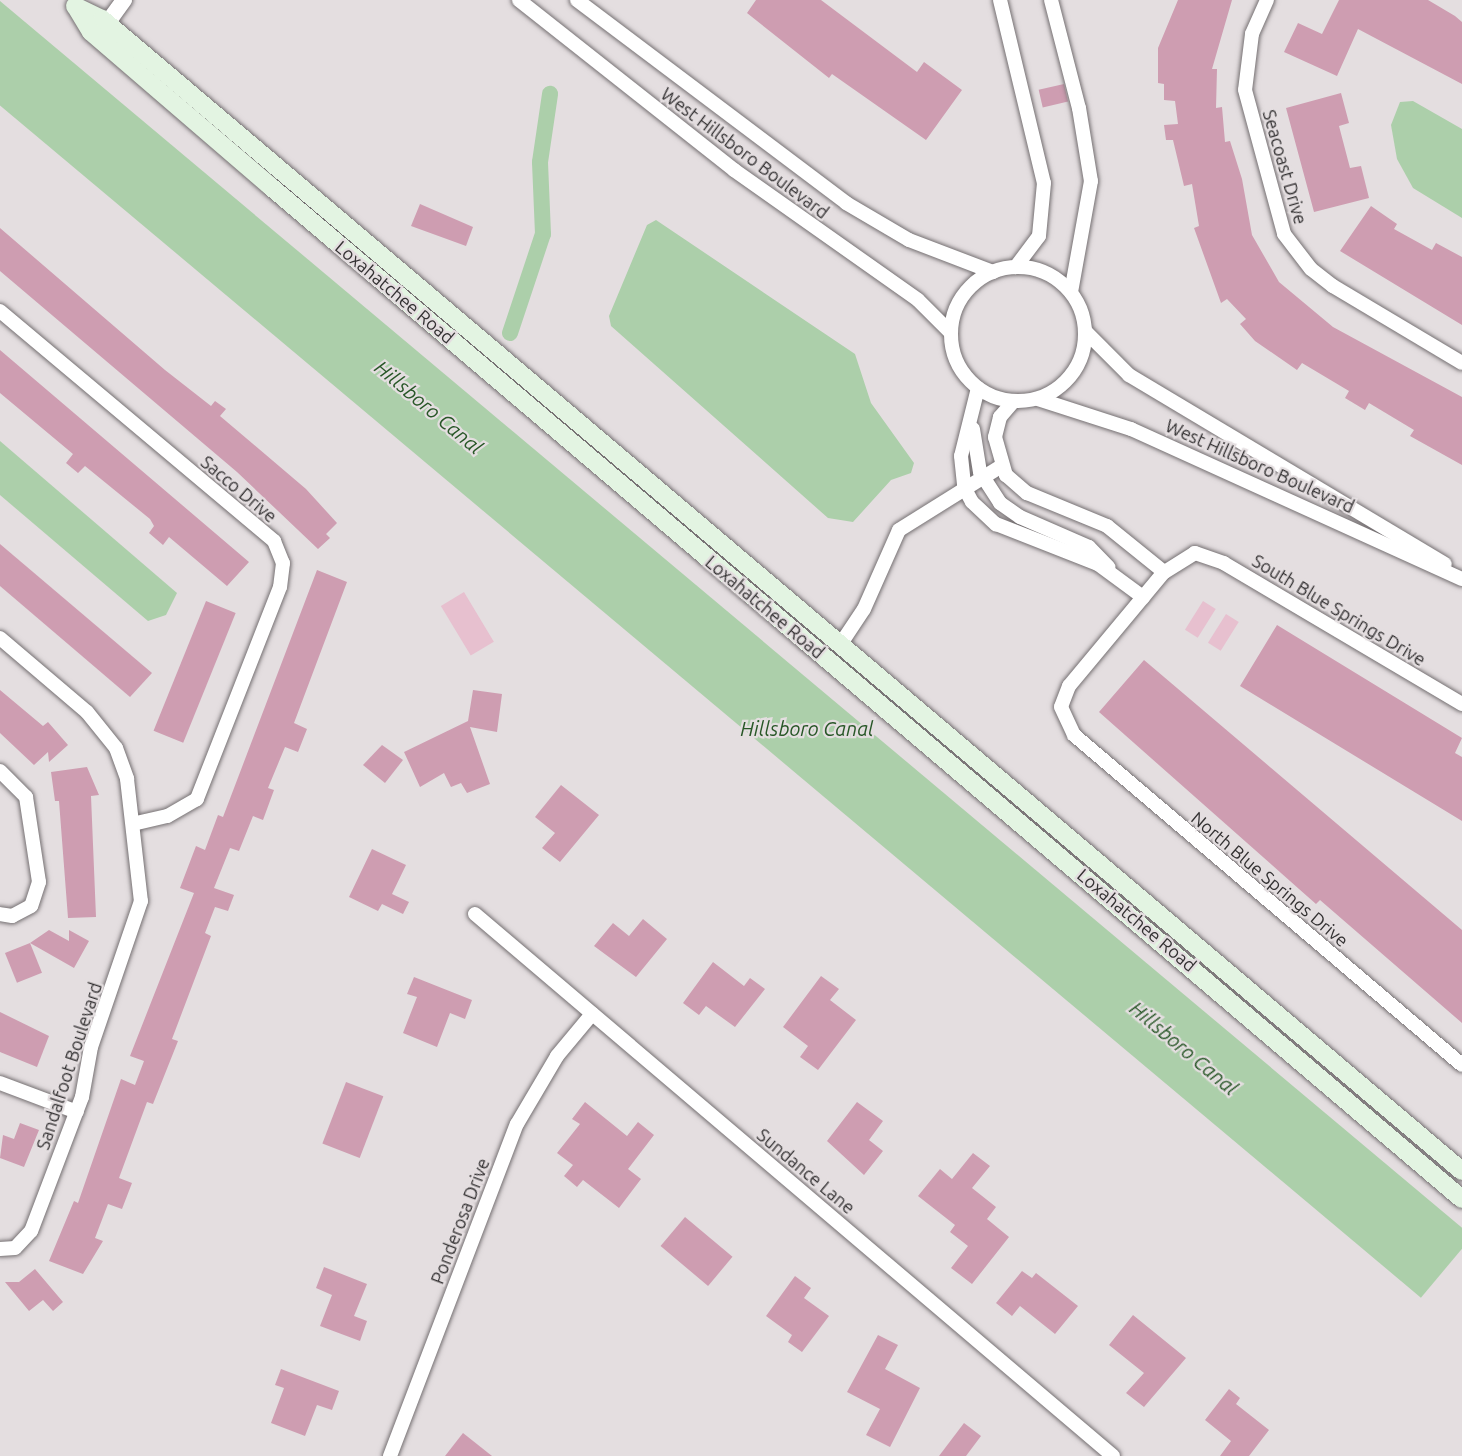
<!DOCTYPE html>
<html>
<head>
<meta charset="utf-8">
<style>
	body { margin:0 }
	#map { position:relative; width:1462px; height:1456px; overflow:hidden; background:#e4dee0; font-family:Ubuntu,sans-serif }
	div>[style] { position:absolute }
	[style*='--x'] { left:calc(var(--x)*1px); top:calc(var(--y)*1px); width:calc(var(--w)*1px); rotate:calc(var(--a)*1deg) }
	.green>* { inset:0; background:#e7c0cf; transform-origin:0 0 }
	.water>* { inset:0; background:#accfaa; transform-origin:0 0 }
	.canal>* { height:16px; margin:-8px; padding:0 8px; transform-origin:8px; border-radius:8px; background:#accfaa }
	.building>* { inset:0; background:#ce9db1; transform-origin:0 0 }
	.roads { filter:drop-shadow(0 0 2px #757072) drop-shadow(0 0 2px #757072) }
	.minor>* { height:14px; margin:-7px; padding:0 7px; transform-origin:7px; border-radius:7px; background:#fff }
	.minor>.ring { margin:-7px; padding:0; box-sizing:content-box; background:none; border:14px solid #fff; border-radius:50% }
	.tertiary>* { height:16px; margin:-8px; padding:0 8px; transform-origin:8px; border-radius:8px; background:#fff }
	.secondary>* { height:18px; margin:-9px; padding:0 9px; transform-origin:9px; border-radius:9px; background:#e3f4e2 }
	span { translate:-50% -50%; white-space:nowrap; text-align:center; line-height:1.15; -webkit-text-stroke:4.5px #e4dee0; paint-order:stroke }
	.street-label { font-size:18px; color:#333132 }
	.water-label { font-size:20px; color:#285727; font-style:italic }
</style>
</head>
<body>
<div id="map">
	<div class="green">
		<div style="left:464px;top:592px;width:58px;height:27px;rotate:59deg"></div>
		<div style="left:1203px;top:601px;width:15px;height:34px;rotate:32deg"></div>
		<div style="left:1226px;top:614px;width:15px;height:34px;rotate:32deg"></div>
	</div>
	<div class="water">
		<div style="left:0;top:1px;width:1922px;height:80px;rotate:40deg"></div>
		<div style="clip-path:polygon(1413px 101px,1462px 129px,1462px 218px,1413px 188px,1397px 159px,1391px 125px,1400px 102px)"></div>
		<div style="clip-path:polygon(656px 220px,855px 354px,871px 403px,914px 463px,911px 473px,891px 480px,853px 522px,828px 518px,611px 326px,609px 316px,647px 225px)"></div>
		<div style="clip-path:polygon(0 441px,177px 593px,166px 615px,148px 621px,0 495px)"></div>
	</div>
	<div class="canal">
		<div style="--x:510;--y:333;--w:104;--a:-71.6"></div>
		<div style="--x:543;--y:234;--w:72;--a:-92.4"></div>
		<div style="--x:540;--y:162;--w:69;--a:-81.6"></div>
	</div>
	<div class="building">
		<div style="clip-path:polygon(756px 0,821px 0,917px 72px,924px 62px,962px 90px,926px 140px,832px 74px,829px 78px,747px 13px)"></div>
		<div style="clip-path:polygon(1178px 0,1232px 0,1212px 69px,1217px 69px,1216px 108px,1222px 107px,1225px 142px,1230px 141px,1242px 179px,1252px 235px,1279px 282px,1333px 327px,1462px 397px,1462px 465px,1410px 436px,1414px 430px,1369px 403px,1365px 410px,1345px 398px,1349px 391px,1302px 363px,1297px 370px,1255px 341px,1240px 324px,1246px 319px,1227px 299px,1221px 303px,1194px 228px,1199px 226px,1192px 184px,1184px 186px,1173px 140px,1166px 140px,1164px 125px,1178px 124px,1175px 101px,1164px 100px,1164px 84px,1158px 83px,1158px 48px)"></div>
		<div style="clip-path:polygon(1339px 0,1428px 0,1455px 16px,1462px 22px,1462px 84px,1358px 29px,1337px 76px,1284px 52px,1298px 23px,1322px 34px)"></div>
		<div style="left:1064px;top:84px;width:18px;height:26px;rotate:77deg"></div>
		<div style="clip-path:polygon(1341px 93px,1349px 123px,1339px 126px,1350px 168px,1361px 166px,1369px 198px,1314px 212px,1286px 108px)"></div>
		<div style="clip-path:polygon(420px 204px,473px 227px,466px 246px,411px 226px)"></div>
		<div style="clip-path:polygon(1371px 206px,1397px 224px,1394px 229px,1432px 250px,1436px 243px,1462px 257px,1462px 325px,1340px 251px)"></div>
		<div style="clip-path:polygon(0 228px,165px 370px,211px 406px,215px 401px,226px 409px,220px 416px,306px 489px,337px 523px,326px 534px,330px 538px,318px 549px,237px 472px,0 271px)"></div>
		<div style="clip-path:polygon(0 350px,249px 562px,227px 586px,169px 537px,163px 545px,149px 533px,154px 526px,150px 519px,85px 466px,78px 473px,66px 463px,73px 454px,0 393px)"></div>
		<div style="clip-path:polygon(0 544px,152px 673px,130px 697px,0 586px)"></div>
		<div style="clip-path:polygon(317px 570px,347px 582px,294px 723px,307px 729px,298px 752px,285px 747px,268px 788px,274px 790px,263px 820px,253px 816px,239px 851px,230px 848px,214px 888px,234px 895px,228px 911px,215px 907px,205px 933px,211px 936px,172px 1039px,178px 1041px,153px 1104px,147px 1102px,119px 1178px,132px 1183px,122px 1209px,108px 1204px,95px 1238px,103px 1241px,83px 1274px,49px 1261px,74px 1201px,78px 1203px,121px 1079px,135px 1085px,144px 1061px,130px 1056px,194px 893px,180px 888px,196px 846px,205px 850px,218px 815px,223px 817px)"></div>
		<div style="left:206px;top:601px;width:32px;height:140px;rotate:22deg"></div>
		<div style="clip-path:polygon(1277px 625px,1462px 738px,1455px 753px,1462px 757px,1462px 821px,1240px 686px)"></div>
		<div style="clip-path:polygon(1144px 660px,1462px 930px,1462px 1023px,1320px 900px,1316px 904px,1299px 889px,1099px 712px)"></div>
		<div style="clip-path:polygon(0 690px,43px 726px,48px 722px,68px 745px,49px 762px,48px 752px,34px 765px,0 733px)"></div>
		<div style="clip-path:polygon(473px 690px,502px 694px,497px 732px,470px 727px,490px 784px,467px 793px,461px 783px,451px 787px,444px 773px,420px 787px,404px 752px,468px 721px)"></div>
		<div style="clip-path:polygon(382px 745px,403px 760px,385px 783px,363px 765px)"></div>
		<div style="clip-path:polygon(87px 767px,99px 795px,91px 796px,96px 917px,68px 918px,59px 801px,55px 801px,51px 772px)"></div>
		<div style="clip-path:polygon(561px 785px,599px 815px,560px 862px,542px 848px,555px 833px,535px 817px)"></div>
		<div style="clip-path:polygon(372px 849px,406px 865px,392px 894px,409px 902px,403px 914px,382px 904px,378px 911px,349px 897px)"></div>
		<div style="clip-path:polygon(643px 919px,667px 939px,636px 977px,594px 946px,613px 923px,629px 936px)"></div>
		<div style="clip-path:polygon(49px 930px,69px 941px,69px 930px,89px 941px,74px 968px,30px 943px)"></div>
		<div style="left:30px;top:943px;width:32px;height:27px;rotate:68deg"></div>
		<div style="clip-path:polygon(713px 962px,744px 986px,750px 978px,765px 989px,735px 1027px,706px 1006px,699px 1015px,683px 1003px)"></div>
		<div style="clip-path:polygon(821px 976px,839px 989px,830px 1000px,856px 1020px,818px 1070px,800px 1057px,808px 1046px,783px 1027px)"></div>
		<div style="clip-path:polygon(414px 977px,472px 1000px,465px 1019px,450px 1013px,437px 1047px,403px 1033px,417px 997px,407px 994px)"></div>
		<div style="clip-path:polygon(0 1012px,49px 1036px,37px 1067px,0 1052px)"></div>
		<div style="left:346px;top:1082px;width:40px;height:66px;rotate:21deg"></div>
		<div style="clip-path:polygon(585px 1102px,627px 1136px,638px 1122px,654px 1135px,628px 1169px,641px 1179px,619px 1208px,583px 1180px,577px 1187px,564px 1176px,573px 1165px,557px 1153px,580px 1124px,572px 1119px)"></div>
		<div style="clip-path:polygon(857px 1102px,883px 1121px,869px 1140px,883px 1151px,864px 1175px,827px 1141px)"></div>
		<div style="clip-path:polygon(20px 1123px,39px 1130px,24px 1167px,0 1158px,3px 1135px,14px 1139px)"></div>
		<div style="clip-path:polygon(973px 1153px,990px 1166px,972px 1188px,996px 1207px,987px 1219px,1009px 1237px,972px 1284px,951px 1268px,968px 1246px,950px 1232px,955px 1225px,918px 1196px,940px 1169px,952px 1179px)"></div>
		<div style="left:685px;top:1217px;width:62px;height:38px;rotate:40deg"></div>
		<div style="clip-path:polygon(324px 1267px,367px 1284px,354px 1316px,367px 1321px,360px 1341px,320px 1326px,332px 1295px,316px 1288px)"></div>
		<div style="clip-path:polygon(35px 1269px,63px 1302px,53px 1311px,43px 1300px,29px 1311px,5px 1282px,19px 1282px)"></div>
		<div style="clip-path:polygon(1022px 1271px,1032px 1278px,1036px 1273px,1078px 1306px,1055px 1334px,1020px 1306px,1012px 1316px,996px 1303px)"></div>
		<div style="clip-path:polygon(795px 1276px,811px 1288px,804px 1298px,829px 1316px,802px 1352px,788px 1342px,792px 1335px,766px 1316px)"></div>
		<div style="clip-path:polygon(1133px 1315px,1186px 1358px,1144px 1407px,1126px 1393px,1144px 1373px,1109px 1345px)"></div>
		<div style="clip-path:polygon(878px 1335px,898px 1345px,885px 1369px,920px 1388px,890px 1447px,866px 1435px,880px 1409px,847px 1392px)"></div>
		<div style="clip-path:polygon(281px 1369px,339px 1391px,332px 1410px,317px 1405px,305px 1436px,271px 1423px,284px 1388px,275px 1385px)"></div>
		<div style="clip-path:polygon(1229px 1389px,1240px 1398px,1236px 1404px,1269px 1430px,1249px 1456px,1220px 1456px,1231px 1441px,1205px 1420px)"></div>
		<div style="clip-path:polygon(964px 1423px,981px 1436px,966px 1456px,939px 1456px)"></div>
		<div style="clip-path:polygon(463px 1433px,492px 1456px,445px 1456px)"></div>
	</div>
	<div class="roads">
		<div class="minor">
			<div style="--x:519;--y:0;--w:274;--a:38.3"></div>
			<div style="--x:734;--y:170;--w:225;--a:35.2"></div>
			<div style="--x:918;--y:300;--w:45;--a:45"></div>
			<div style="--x:577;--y:0;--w:337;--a:37"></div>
			<div style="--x:846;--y:203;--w:73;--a:30.4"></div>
			<div style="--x:909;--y:240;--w:90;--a:20.9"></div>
			<div style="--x:1000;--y:0;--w:188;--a:76.5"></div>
			<div style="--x:1044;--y:183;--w:53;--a:95.4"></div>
			<div style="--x:1039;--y:236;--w:39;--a:127"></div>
			<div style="--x:1051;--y:0;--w:112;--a:75.5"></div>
			<div style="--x:1079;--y:108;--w:74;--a:80.7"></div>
			<div style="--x:1091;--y:181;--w:113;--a:100.2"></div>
			<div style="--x:1267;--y:0;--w:37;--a:114"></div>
			<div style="--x:1252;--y:34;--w:56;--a:97.1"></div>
			<div style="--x:1245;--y:90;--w:149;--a:74.8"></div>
			<div style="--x:1284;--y:234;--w:44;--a:52.4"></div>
			<div style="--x:1311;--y:269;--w:28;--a:38"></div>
			<div style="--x:1333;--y:286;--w:150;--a:30.8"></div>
			<div class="ring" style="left:951px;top:267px;width:120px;height:120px"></div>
			<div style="--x:0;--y:311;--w:358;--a:40"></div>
			<div style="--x:274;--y:541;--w:24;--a:68"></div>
			<div style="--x:283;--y:563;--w:24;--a:97"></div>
			<div style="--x:280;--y:587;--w:228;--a:111.4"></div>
			<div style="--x:197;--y:799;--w:34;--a:150"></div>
			<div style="--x:167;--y:816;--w:35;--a:167"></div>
			<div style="--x:1086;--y:332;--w:61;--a:45"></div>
			<div style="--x:1129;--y:375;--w:368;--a:30.9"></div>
			<div style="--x:978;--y:388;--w:70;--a:104"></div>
			<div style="--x:961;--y:456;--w:31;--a:84"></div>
			<div style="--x:964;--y:487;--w:17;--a:62"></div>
			<div style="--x:972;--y:502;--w:33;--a:43"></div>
			<div style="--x:996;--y:524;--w:110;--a:21.4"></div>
			<div style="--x:1098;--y:564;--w:56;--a:36.3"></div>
			<div style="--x:1038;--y:399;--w:98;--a:17.9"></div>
			<div style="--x:1131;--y:429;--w:363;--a:24.4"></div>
			<div style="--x:1013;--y:402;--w:20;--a:131"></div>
			<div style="--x:1000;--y:417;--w:21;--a:104"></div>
			<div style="--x:995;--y:437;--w:40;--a:74"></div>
			<div style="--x:1006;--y:475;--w:28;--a:41"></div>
			<div style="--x:1027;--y:493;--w:87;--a:22.4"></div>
			<div style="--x:1107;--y:526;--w:73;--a:38.9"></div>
			<div style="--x:973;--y:429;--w:44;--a:80.8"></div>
			<div style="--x:980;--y:472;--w:37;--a:57"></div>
			<div style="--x:1000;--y:503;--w:24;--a:35"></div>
			<div style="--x:1020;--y:517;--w:75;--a:23.5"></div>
			<div style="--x:1089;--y:547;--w:28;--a:46"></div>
			<div style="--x:0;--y:638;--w:114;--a:40.4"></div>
			<div style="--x:87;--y:712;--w:46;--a:51.1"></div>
			<div style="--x:116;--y:748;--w:33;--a:70"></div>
			<div style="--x:127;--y:779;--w:123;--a:83.5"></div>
			<div style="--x:141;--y:901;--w:154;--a:108.9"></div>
			<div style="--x:91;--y:1047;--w:51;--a:100.2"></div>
			<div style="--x:82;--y:1097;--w:143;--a:110.8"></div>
			<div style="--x:31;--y:1231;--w:23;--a:133"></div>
			<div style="--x:15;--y:1248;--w:15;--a:176"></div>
			<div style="--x:840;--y:645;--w:43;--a:-56.3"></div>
			<div style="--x:864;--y:609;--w:86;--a:-66.1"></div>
			<div style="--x:899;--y:530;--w:119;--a:-32"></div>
			<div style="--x:1462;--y:704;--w:277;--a:-149.4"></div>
			<div style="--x:1224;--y:563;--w:31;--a:-161"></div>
			<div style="--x:1195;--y:553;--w:36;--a:148"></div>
			<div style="--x:1164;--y:572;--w:148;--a:129.8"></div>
			<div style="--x:1069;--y:686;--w:22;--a:111"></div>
			<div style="--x:1061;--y:707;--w:31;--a:65"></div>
			<div style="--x:1074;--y:735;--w:509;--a:40.38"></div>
			<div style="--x:0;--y:771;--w:37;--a:45"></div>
			<div style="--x:26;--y:797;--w:86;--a:81.3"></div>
			<div style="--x:39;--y:882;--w:25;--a:108"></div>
			<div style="--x:31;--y:906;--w:21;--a:152"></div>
			<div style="--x:12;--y:916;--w:12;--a:-171"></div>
			<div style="--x:475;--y:914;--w:837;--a:40.35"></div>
			<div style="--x:0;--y:1083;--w:82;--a:20.6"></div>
			<div style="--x:390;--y:1456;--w:355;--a:-69.1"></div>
			<div style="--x:517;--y:1124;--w:79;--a:-59.5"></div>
			<div style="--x:557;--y:1056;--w:55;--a:-50.2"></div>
		</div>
		<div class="tertiary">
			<div style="--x:100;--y:33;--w:41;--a:-54"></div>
		</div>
		<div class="secondary">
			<div style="--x:75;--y:6;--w:30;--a:26"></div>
			<div style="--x:102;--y:19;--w:1782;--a:40.27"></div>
			<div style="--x:76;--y:7;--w:29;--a:59"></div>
			<div style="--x:91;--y:32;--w:236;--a:40.7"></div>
			<div style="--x:270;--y:186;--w:1564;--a:40.36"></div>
		</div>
	</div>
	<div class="street-label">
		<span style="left:745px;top:153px;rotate:37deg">West Hillsboro Boulevard</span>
		<span style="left:1285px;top:167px;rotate:74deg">Seacoast Drive</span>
		<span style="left:395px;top:292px;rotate:40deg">Loxahatchee Road</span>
		<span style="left:1260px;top:466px;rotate:24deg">West Hillsboro Boulevard</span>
		<span style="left:239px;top:489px;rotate:40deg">Sacco Drive</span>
		<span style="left:765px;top:607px;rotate:40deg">Loxahatchee Road</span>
		<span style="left:1339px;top:610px;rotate:31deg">South Blue Springs Drive</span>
		<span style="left:1270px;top:879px;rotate:40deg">North Blue Springs Drive</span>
		<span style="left:1137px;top:920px;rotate:40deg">Loxahatchee Road</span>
		<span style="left:69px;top:1066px;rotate:-72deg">Sandalfoot Boulevard</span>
		<span style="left:806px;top:1171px;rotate:40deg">Sundance Lane</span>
		<span style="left:460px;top:1221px;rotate:-69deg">Ponderosa Drive</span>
	</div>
	<div class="water-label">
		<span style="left:429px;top:407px;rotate:40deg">Hillsboro Canal</span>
		<span style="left:807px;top:728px">Hillsboro Canal</span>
		<span style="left:1184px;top:1048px;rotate:40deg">Hillsboro Canal</span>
	</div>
</div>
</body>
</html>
